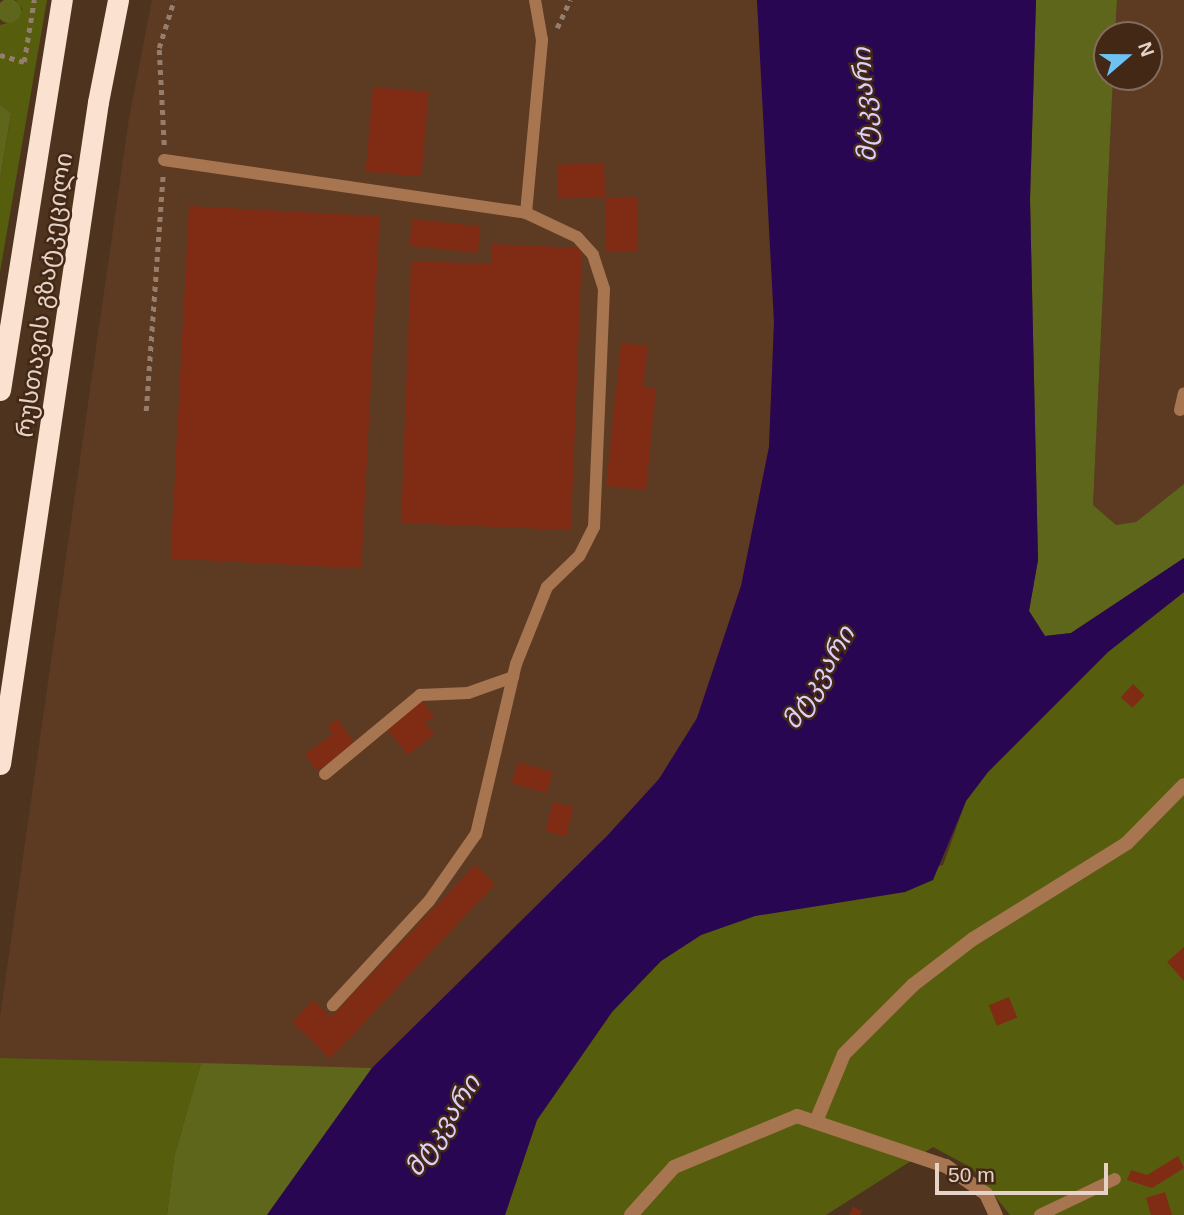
<!DOCTYPE html>
<html>
<head>
<meta charset="utf-8">
<style>
	body { margin:0 }
	#map { position:relative; width:1184px; height:1215px; overflow:hidden; background:#4e331f; font-family:Arial,"Noto Sans Georgian",sans-serif }
	div>[style] { position:absolute }
	[style*='--x'] { left:calc(var(--x)*1px); top:calc(var(--y)*1px); width:calc(var(--w)*1px); rotate:calc(var(--a)*1deg) }
	.built>* { inset:0; background:#5d3b23 }
	.green>* { inset:0; background:#565e0d }
	.forest>* { inset:0; background:#5e661b }
	.round { border-radius:50% }
	.water>* { inset:0; background:#280652 }
	.building>* { inset:0; background:#802c15; transform-origin:0 0 }
	.path>* { height:4.5px; margin-top:-2.25px; transform-origin:0; background:repeating-linear-gradient(90deg,#957e6e 0 5px,transparent 0 10px) }
	.lane>* { height:12px; margin:-6px; padding:0 6px; transform-origin:6px; border-radius:6px; background:#a87551 }
	.street>* { height:14px; margin:-7px; padding:0 7px; transform-origin:7px; border-radius:7px; background:#a87551 }
	.highway>* { height:21px; margin:-10.5px; padding:0 10.5px; transform-origin:10.5px; border-radius:10.5px; background:#fae1d0 }
	span { translate:-50% -50%; white-space:nowrap; text-align:center; line-height:1.15; -webkit-text-stroke:5px #432815; paint-order:stroke }
	.street-label { font-size:24px; color:#e5d3c8 }
	.water-label { font-size:26px; color:#dad0fc; font-style:italic }
	.north { position:absolute; left:1093px; top:21px; width:70px; height:70px; box-sizing:border-box; background:#432815; border:2px solid #846c5d; border-radius:50%; rotate:70deg; font-size:19px; font-weight:700; line-height:28px; text-align:center; color:#e5d3c8 }
	.north::after { content:''; display:block; margin:auto; width:24px; height:32px; background:#6dc2f3; clip-path:polygon(50% 0,100% 100%,50% 72%,0 100%) }
	.scale { position:absolute; left:935px; top:1163px; width:173px; height:32px; box-sizing:border-box; border:4px solid #e5d3c8; border-top:0; padding-left:9px; font-size:21px; line-height:24px; white-space:nowrap; color:#e5d3c8; -webkit-text-stroke:5px #432815; paint-order:stroke }
</style>
</head>
<body>
<div id="map">
	<div class="built">
		<div style="clip-path:polygon(152px 0,757px 0,774px 322px,769px 447px,741px 586px,697px 718px,659px 779px,607px 836px,372px 1068px,0 1058px,0 1017px,129px 118px)"></div>
		<div style="clip-path:polygon(1117px 0,1184px 0,1184px 484px,1136px 522px,1116px 525px,1093px 505px,1113px 77px,1149px 77px,1149px 35px,1115px 35px)"></div>
	</div>
	<div class="green">
		<div style="clip-path:polygon(16px 0,47px 0,0 272px,0 180px,11px 115px,0 104px,0 25px,16px 21px,22px 9px)"></div>
		<div style="clip-path:polygon(1184px 592px,1184px 1215px,1010px 1215px,972px 1168px,933px 1147px,826px 1215px,505px 1215px,537px 1120px,612px 1012px,661px 961px,701px 935px,755px 916px,943px 865px,966px 801px,988px 772px,1108px 652px)"></div>
		<div style="clip-path:polygon(0 1058px,201px 1063px,174px 1157px,167px 1215px,0 1215px)"></div>
	</div>
	<div class="forest">
		<div class="round" style="left:-3px;top:-1px;width:24px;height:24px"></div>
		<div style="clip-path:polygon(1036px 0,1117px 0,1115px 35px,1107px 35px,1107px 77px,1113px 77px,1093px 505px,1116px 525px,1136px 522px,1184px 484px,1184px 558px,1071px 633px,1045px 636px,1029px 611px,1038px 560px,1030px 199px)"></div>
		<div style="clip-path:polygon(0 104px,11px 114px,0 180px)"></div>
		<div style="clip-path:polygon(201px 1063px,372px 1068px,267px 1215px,167px 1215px,174px 1157px)"></div>
	</div>
	<div class="water">
		<div style="clip-path:polygon(757px 0,1036px 0,1030px 199px,1038px 560px,1029px 611px,1045px 636px,1071px 633px,1184px 558px,1184px 592px,1108px 652px,988px 772px,966px 801px,933px 880px,905px 892px,755px 916px,701px 935px,661px 961px,612px 1012px,537px 1120px,505px 1215px,267px 1215px,372px 1068px,607px 836px,659px 779px,697px 718px,741px 586px,769px 447px,774px 322px)"></div>
	</div>
	<div class="building">
		<div style="left:373px;top:87px;width:56px;height:85px;rotate:5deg"></div>
		<div style="left:604px;top:163px;width:34px;height:47px;rotate:88deg"></div>
		<div style="left:605px;top:197px;width:33px;height:55px"></div>
		<div style="left:189px;top:206px;width:191px;height:353px;rotate:3deg"></div>
		<div style="left:412px;top:219px;width:69px;height:27px;rotate:6deg"></div>
		<div style="clip-path:polygon(492px 244px,582px 248px,571px 530px,401px 523px,411px 261px,491px 264px)"></div>
		<div style="clip-path:polygon(621px 343px,648px 346px,643px 387px,656px 389px,646px 490px,606px 486px)"></div>
		<div style="left:1133px;top:684px;width:16px;height:18px;rotate:43deg"></div>
		<div style="clip-path:polygon(420px 698px,434px 716px,425px 723px,434px 734px,408px 755px,385px 727px)"></div>
		<div style="clip-path:polygon(337px 719px,355px 744px,317px 771px,305px 754px,333px 734px,327px 726px)"></div>
		<div style="left:518px;top:762px;width:36px;height:22px;rotate:16deg"></div>
		<div style="left:553px;top:802px;width:21px;height:30px;rotate:14deg"></div>
		<div style="clip-path:polygon(475px 865px,495px 884px,330px 1059px,292px 1022px,313px 1000px,331px 1017px)"></div>
		<div style="clip-path:polygon(1184px 947px,1184px 981px,1167px 962px)"></div>
		<div style="left:1009px;top:997px;width:22px;height:22px;rotate:68deg"></div>
		<div style="clip-path:polygon(1178px 1156px,1184px 1168px,1152px 1188px,1127px 1180px,1131px 1170px,1147px 1175px)"></div>
		<div style="clip-path:polygon(1165px 1192px,1172px 1215px,1151px 1215px,1146px 1198px)"></div>
		<div style="clip-path:polygon(853px 1207px,862px 1211px,860px 1215px,849px 1215px)"></div>
	</div>
	<div class="path">
		<div style="--x:557;--y:28;--w:31;--a:-65"></div>
		<div style="--x:0;--y:55;--w:25;--a:16"></div>
		<div style="--x:24;--y:62;--w:63;--a:-80.8"></div>
		<div style="--x:164;--y:145;--w:97;--a:-93"></div>
		<div style="--x:159;--y:48;--w:50;--a:-72.6"></div>
		<div style="--x:146;--y:411;--w:238;--a:-85.9"></div>
	</div>
	<div class="lane">
		<div style="--x:164;--y:160;--w:366;--a:8.3"></div>
		<div style="--x:526;--y:213;--w:56;--a:25.2"></div>
		<div style="--x:577;--y:237;--w:24;--a:48"></div>
		<div style="--x:593;--y:255;--w:36;--a:72"></div>
		<div style="--x:604;--y:289;--w:238;--a:92.4"></div>
		<div style="--x:594;--y:527;--w:33;--a:117"></div>
		<div style="--x:579;--y:556;--w:45;--a:135.9"></div>
		<div style="--x:547;--y:587;--w:83;--a:111.9"></div>
		<div style="--x:516;--y:664;--w:175;--a:103.2"></div>
		<div style="--x:476;--y:834;--w:82;--a:125"></div>
		<div style="--x:429;--y:901;--w:142;--a:132.7"></div>
		<div style="--x:526;--y:213;--w:174;--a:-84.7"></div>
		<div style="--x:542;--y:40;--w:41;--a:-99.9"></div>
		<div style="--x:1180;--y:410;--w:17;--a:-77"></div>
		<div style="--x:325;--y:774;--w:124;--a:-39.7"></div>
		<div style="--x:420;--y:695;--w:48;--a:-2.4"></div>
		<div style="--x:468;--y:693;--w:48;--a:-19.6"></div>
		<div style="--x:1040;--y:1215;--w:83;--a:-25.6"></div>
	</div>
	<div class="street">
		<div style="--x:817;--y:1119;--w:70;--a:-67.4"></div>
		<div style="--x:844;--y:1054;--w:98;--a:-45"></div>
		<div style="--x:913;--y:985;--w:76;--a:-37.5"></div>
		<div style="--x:973;--y:939;--w:181;--a:-31.9"></div>
		<div style="--x:1127;--y:843;--w:81;--a:-45.5"></div>
		<div style="--x:631;--y:1215;--w:64;--a:-48.1"></div>
		<div style="--x:674;--y:1167;--w:133;--a:-22.5"></div>
		<div style="--x:797;--y:1116;--w:157;--a:18.6"></div>
		<div style="--x:946;--y:1166;--w:49;--a:35"></div>
		<div style="--x:986;--y:1194;--w:23;--a:65"></div>
	</div>
	<div class="highway">
		<div style="--x:0;--y:390;--w:395;--a:-81"></div>
		<div style="--x:0;--y:764;--w:669;--a:-81.58"></div>
		<div style="--x:98;--y:102;--w:104;--a:-78.9"></div>
	</div>
	<div class="street-label">
		<span style="left:44px;top:295px;rotate:-82deg">რუსთავის გზატკეცილი</span>
	</div>
	<div class="water-label">
		<span style="left:865px;top:105px;rotate:-93deg">მტკვარი</span>
		<span style="left:819px;top:678px;rotate:-59deg">მტკვარი</span>
		<span style="left:443px;top:1126px;rotate:-57deg">მტკვარი</span>
	</div>
	<div class="north">N</div>
	<div class="scale">50 m</div>
</div>
</body>
</html>
